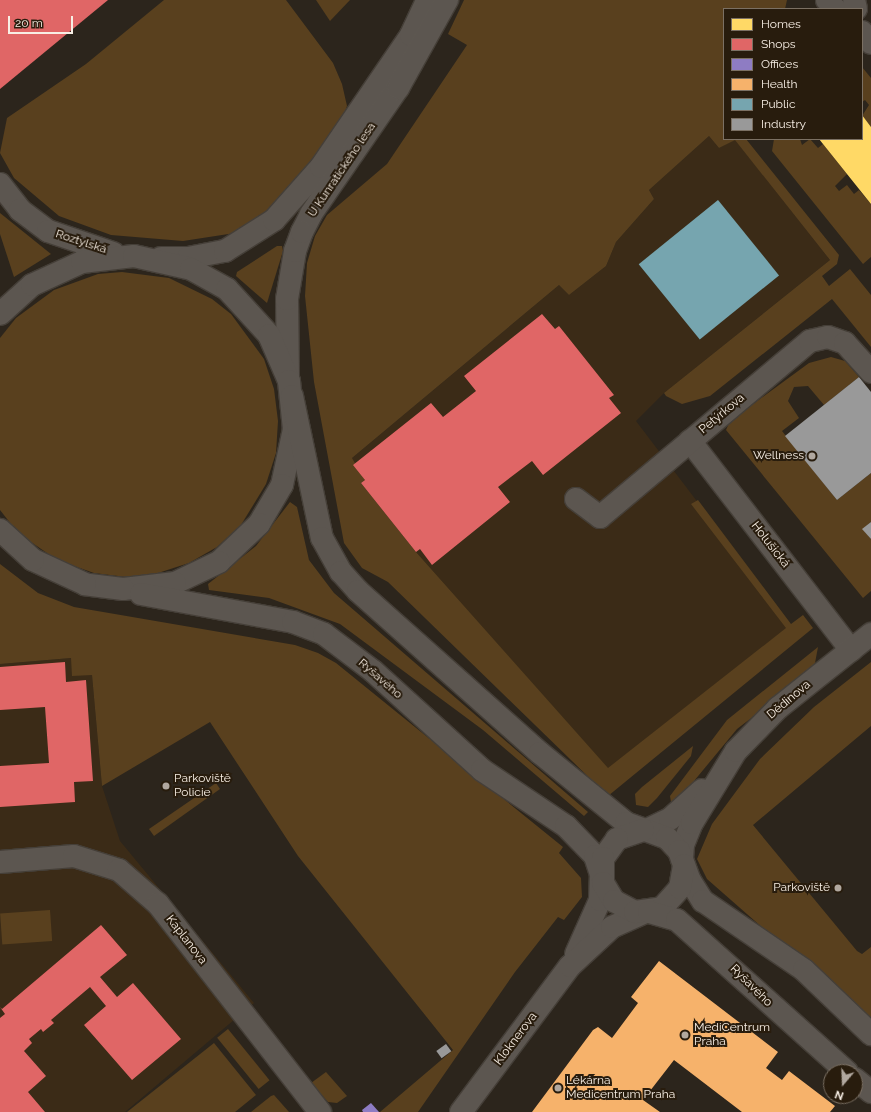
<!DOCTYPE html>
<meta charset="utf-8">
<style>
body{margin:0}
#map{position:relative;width:871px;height:1112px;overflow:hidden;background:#2c251c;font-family:Raleway,sans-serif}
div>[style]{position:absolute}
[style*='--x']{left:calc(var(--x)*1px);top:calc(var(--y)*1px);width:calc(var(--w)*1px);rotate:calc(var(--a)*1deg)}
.built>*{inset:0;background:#3b2b17}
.green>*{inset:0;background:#59401e;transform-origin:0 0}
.homes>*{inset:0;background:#ffd966}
.shops>*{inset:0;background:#e06666}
.offices>*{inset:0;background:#8e7cc3}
.health>*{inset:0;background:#f6b26b}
.public>*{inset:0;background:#76a5af;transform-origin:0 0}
.industry>*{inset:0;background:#999;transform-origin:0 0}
.roads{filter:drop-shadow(1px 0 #453f38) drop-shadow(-1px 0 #453f38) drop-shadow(0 1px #453f38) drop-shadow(0 -1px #453f38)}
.minor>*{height:22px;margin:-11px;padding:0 11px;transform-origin:11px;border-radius:11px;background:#5c5650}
.tertiary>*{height:22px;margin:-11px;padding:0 11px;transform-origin:11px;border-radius:11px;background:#5c5650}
.secondary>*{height:22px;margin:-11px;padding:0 11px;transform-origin:11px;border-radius:11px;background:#5c5650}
.dots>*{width:11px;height:11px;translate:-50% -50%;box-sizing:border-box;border:2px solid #281c0d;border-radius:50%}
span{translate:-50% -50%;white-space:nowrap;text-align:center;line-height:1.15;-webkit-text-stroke:4px #281c0d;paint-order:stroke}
.street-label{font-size:12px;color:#f8efe5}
.poi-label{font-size:12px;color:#f8efe5}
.right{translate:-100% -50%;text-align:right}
.left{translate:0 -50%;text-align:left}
.legend{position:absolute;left:723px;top:8px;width:140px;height:132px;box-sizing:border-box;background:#281c0d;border:1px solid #7b7063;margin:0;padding:5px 7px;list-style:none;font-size:12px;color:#f8efe5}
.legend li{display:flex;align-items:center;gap:8px;height:20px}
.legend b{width:20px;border:1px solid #7b7063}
.north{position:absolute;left:823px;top:1064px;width:40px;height:40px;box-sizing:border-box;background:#281c0d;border:1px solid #7b7063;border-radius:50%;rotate:199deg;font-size:11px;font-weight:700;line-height:16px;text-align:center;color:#f8efe5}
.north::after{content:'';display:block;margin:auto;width:14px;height:18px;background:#b1a89f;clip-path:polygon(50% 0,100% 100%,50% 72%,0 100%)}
.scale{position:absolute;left:8px;top:16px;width:65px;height:18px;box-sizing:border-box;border:2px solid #f8efe5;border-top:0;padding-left:5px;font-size:12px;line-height:14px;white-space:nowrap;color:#f8efe5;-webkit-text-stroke:3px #281c0d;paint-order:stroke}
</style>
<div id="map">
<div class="built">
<i style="clip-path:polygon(709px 136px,719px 148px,735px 139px,830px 260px,664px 393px,636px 421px,791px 625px,608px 769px,416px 552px,361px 483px,365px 480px,352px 458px,559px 285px,569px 295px,606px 266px,616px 242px,654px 199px,649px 190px)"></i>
<i style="clip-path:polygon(71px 658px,92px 675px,102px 786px,120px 841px,254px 1003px,125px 1112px,0 1112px,0 664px)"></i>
</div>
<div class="green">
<i style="clip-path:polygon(164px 0,286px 0,333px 63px,342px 84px,347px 106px,339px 127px,282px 199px,260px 219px,235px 233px,183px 241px,111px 235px,59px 216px,14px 178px,0 153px,7px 118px,86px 64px)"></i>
<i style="clip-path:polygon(316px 0,350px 0,330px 21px)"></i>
<i style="clip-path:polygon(464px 0,787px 0,785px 9px,724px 9px,724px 139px,746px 139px,839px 255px,837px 264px,822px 276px,829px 286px,850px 269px,871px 295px,871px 347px,832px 299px,710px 396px,682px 404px,666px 396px,664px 393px,830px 260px,735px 140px,719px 148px,709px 136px,649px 190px,654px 199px,616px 242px,606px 266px,569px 295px,559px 285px,352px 458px,365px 480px,361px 483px,416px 552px,608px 768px,786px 628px,691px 504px,698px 500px,791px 624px,803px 615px,813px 628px,608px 796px,388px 582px,362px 568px,344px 543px,314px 382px,305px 296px,307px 263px,315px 236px,327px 215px,387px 164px,467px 45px,448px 34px)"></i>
<i style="clip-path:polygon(862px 67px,871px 78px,871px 127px,862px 116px,869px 105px,865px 100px,862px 102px)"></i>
<i style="clip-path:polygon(774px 139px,800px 139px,802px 145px,810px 139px,818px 148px,823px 144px,847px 174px,835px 186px,839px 191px,847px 185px,854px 194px,859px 190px,871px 204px,871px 257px,863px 264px,772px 151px)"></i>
<i style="clip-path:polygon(0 213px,51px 254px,14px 277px,0 234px)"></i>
<i style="clip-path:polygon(277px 246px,282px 246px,283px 251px,267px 303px,236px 276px,237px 272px)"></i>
<i style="clip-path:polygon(122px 272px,169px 278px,212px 299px,231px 314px,264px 359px,274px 389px,278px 421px,276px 453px,266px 484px,241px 525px,217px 547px,189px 563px,158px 573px,126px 577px,94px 573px,57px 560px,18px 533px,0 510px,0 338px,16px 318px,54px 290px,98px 274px)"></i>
<i style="clip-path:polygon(831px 357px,845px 361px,859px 377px,824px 405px,808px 386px,794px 387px,788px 401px,799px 418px,782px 431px,837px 500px,871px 473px,871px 522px,863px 529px,871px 539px,871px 591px,863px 598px,726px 430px,730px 421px,809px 363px)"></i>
<i style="clip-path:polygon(290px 502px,297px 507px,309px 560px,334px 593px,588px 812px,584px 816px,483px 730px,340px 624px,269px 598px,209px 590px,208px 584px,256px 546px)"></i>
<i style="clip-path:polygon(0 564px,38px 593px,74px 607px,295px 645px,318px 653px,336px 663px,563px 847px,559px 853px,581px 878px,582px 897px,564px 920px,558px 917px,515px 972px,418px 1112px,380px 1112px,453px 1050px,298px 856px,210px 722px,102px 786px,92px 675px,72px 676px,71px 658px,0 664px)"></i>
<i style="clip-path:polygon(818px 647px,815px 663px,806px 676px,737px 729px,675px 804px,671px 802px,670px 796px,727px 720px)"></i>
<i style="clip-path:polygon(871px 662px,871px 726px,753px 825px,857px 951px,862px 954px,871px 947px,871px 1023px,707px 879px,697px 859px,712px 824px,760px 759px,814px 707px)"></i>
<i style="clip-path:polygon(693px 746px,691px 756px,657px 798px,648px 807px,636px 805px,635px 794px,642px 787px)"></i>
<i style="clip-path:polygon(216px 783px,220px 789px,154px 836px,149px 829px)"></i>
<i style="left:50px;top:910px;width:31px;height:50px;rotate:86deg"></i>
<i style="left:228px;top:1029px;width:66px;height:14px;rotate:51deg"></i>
<i style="clip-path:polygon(214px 1043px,256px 1095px,235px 1112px,127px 1112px)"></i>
<i style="clip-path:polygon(326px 1072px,347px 1096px,337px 1103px,328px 1102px,311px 1083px)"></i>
<i style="clip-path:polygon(274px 1095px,289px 1112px,251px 1112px,271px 1096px)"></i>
</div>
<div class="homes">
<i style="clip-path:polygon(862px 115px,871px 127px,871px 204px,819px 139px,862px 139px)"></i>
</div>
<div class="shops">
<i style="clip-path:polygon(0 0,108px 0,0 89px)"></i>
<i style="clip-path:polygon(542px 314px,555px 329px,559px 326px,614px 395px,609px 398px,621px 413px,543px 475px,532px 461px,498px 487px,510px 502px,432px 565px,420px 549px,416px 552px,361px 483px,365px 480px,353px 465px,431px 403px,443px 417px,476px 391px,464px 376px)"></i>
<i style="clip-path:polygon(65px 662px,66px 682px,86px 680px,93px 781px,74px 782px,75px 802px,0 807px,0 766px,49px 763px,45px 707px,0 710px,0 667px)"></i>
<i style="clip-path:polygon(101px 925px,127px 955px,100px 977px,117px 997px,133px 983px,181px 1039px,132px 1080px,84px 1025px,106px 1006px,90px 987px,51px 1020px,54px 1023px,43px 1032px,41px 1029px,29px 1039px,32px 1043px,24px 1051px,46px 1076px,28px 1092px,45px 1112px,0 1112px,0 1018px,5px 1014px,0 1007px,2px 1009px)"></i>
</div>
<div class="offices">
<i style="clip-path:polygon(371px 1103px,379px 1112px,363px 1112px,362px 1110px)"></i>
</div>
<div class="health">
<i style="clip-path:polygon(659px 961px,778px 1052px,766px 1068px,782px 1080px,789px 1071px,835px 1106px,830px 1112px,742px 1112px,674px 1060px,643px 1100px,660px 1112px,532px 1112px,593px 1030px,598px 1027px,612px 1038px,638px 1003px,631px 997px)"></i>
</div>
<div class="public">
<i style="left:718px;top:200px;width:97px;height:102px;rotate:51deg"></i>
</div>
<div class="industry">
<i style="clip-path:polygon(859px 377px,871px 392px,871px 473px,837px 500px,785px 436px)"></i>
<i style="clip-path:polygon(871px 522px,871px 539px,862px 529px)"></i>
<i style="left:446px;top:1044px;width:9px;height:12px;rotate:54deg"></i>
</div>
<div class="roads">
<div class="minor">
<i style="--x:827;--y:0;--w:12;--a:48"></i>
<i style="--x:854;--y:0;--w:9;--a:77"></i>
<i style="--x:862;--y:32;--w:14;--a:51"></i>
<i style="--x:690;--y:441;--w:264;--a:52.4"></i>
<i style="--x:576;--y:499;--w:30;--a:37"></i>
<i style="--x:600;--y:517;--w:274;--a:-40"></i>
<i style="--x:810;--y:341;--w:18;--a:-13"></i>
<i style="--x:828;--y:337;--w:18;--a:19"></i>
<i style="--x:845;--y:343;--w:39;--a:48"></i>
<i style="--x:647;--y:830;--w:25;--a:-26"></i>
<i style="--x:670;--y:819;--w:43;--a:-42.2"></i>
<i style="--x:682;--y:859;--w:14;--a:-86"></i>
<i style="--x:683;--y:845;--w:24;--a:-68"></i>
<i style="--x:692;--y:823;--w:84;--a:-58.6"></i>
<i style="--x:736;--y:751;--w:60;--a:-45.7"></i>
<i style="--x:778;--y:708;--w:119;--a:-38.5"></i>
<i style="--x:0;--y:862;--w:74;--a:-4.6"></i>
<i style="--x:74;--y:856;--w:47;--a:17.3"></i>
<i style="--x:119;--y:870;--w:52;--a:41.1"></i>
<i style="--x:158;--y:904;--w:264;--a:52.1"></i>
<i style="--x:576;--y:954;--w:59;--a:-66"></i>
<i style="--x:600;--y:900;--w:24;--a:-88"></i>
<i style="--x:461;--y:1112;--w:182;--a:-53.3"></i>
<i style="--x:570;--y:966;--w:57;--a:-42.9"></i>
<i style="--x:612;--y:927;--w:35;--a:-24"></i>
</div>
<div class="tertiary">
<i style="--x:161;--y:258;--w:27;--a:0"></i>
<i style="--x:188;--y:258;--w:38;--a:-11"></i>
<i style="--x:225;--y:251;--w:58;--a:-32.3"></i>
<i style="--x:274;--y:220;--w:71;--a:-48.4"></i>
<i style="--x:321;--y:167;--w:160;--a:-55.7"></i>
<i style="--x:411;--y:35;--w:38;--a:-65"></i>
<i style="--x:288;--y:376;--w:77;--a:-90.7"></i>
<i style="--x:287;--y:299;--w:49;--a:-80.5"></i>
<i style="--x:295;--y:251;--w:20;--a:-70"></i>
<i style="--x:302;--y:232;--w:20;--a:-63"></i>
<i style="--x:311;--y:214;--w:153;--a:-55.4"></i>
<i style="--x:398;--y:88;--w:101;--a:-60.9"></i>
</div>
<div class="secondary">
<i style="--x:0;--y:184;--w:33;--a:52"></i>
<i style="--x:20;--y:210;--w:35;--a:37"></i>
<i style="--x:48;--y:231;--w:69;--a:18.7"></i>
<i style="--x:0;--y:314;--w:43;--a:-42.2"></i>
<i style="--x:32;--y:285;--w:55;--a:-24.7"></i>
<i style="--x:82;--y:262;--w:52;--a:-6.6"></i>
<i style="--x:134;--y:256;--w:58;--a:12.8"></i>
<i style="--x:191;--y:269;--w:41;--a:29.1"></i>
<i style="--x:227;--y:289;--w:62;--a:47.6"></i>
<i style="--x:269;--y:335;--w:50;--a:66.5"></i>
<i style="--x:289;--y:381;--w:48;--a:84.1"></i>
<i style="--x:294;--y:429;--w:57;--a:102.1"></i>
<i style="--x:282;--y:485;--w:45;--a:120.5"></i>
<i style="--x:259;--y:524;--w:55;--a:136.5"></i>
<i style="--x:219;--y:562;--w:49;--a:154.5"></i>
<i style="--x:175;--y:583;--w:52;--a:173.4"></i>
<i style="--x:123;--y:589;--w:38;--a:-173"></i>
<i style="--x:85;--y:584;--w:57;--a:-155.2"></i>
<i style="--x:33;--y:560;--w:45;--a:-137.7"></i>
<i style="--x:292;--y:396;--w:145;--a:78.1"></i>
<i style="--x:322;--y:538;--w:39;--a:61"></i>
<i style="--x:341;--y:572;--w:25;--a:48"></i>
<i style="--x:358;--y:591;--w:244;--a:41.7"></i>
<i style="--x:540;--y:753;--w:111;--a:39.1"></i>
<i style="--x:626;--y:823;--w:44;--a:20.1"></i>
<i style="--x:667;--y:838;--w:18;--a:47"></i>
<i style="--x:679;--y:851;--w:30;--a:70"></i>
<i style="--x:689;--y:879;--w:26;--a:58"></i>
<i style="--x:703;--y:901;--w:122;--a:34.3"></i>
<i style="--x:804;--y:970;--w:93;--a:43.7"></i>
<i style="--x:141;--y:594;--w:155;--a:10.4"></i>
<i style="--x:293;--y:622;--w:33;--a:21"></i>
<i style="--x:324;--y:634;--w:61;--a:37.1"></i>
<i style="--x:373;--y:671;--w:147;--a:42.2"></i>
<i style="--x:482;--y:770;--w:101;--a:33.7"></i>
<i style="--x:566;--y:826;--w:42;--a:46"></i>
<i style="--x:595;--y:856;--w:19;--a:72"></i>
<i style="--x:643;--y:830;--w:28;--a:161"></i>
<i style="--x:617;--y:839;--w:24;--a:126"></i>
<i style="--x:603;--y:858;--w:25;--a:90"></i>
<i style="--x:603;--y:883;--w:21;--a:59"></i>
<i style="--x:614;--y:901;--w:24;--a:28"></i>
<i style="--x:635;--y:912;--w:27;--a:-8"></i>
<i style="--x:662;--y:908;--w:27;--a:-48"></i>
<i style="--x:680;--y:888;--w:23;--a:-80"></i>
<i style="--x:649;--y:912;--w:29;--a:16"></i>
<i style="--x:677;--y:920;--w:228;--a:41.8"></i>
<i style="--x:855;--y:1079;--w:21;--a:39"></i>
</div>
</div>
<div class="dots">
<i style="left:812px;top:456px;background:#b1a89f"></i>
<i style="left:166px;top:786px;background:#b1a89f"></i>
<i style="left:838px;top:888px;background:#b1a89f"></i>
<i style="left:685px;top:1035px;background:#b1a89f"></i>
<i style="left:558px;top:1088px;background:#b1a89f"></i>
</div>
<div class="street-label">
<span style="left:342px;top:170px;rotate:-56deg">U Kunratického lesa</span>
<span style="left:81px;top:242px;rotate:18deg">Roztylská</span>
<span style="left:722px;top:414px;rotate:-40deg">Petýrkova</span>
<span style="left:770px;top:545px;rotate:52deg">Holušická</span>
<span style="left:380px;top:679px;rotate:41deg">Ryšavého</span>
<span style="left:789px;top:700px;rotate:-40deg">Dědinova</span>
<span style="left:186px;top:940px;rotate:52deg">Kaplanova</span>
<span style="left:751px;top:986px;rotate:45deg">Ryšavého</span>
<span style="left:516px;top:1039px;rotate:-53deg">Kloknerova</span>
</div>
<div class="poi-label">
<span class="right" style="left:804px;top:456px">Wellness</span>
<span class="left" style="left:174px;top:786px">Parkoviště<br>Policie</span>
<span class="right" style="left:830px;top:888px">Parkoviště</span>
<span class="left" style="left:694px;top:1035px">MediCentrum<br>Praha</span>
<span class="left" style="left:566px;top:1088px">Lékárna<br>Medicentrum Praha</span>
</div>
<ul class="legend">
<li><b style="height:11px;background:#ffd966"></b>Homes</li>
<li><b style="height:11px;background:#e06666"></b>Shops</li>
<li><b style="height:11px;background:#8e7cc3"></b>Offices</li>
<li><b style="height:11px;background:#f6b26b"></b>Health</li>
<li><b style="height:11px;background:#76a5af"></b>Public</li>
<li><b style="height:11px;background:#999"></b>Industry</li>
</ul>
<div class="north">N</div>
<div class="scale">20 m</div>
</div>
